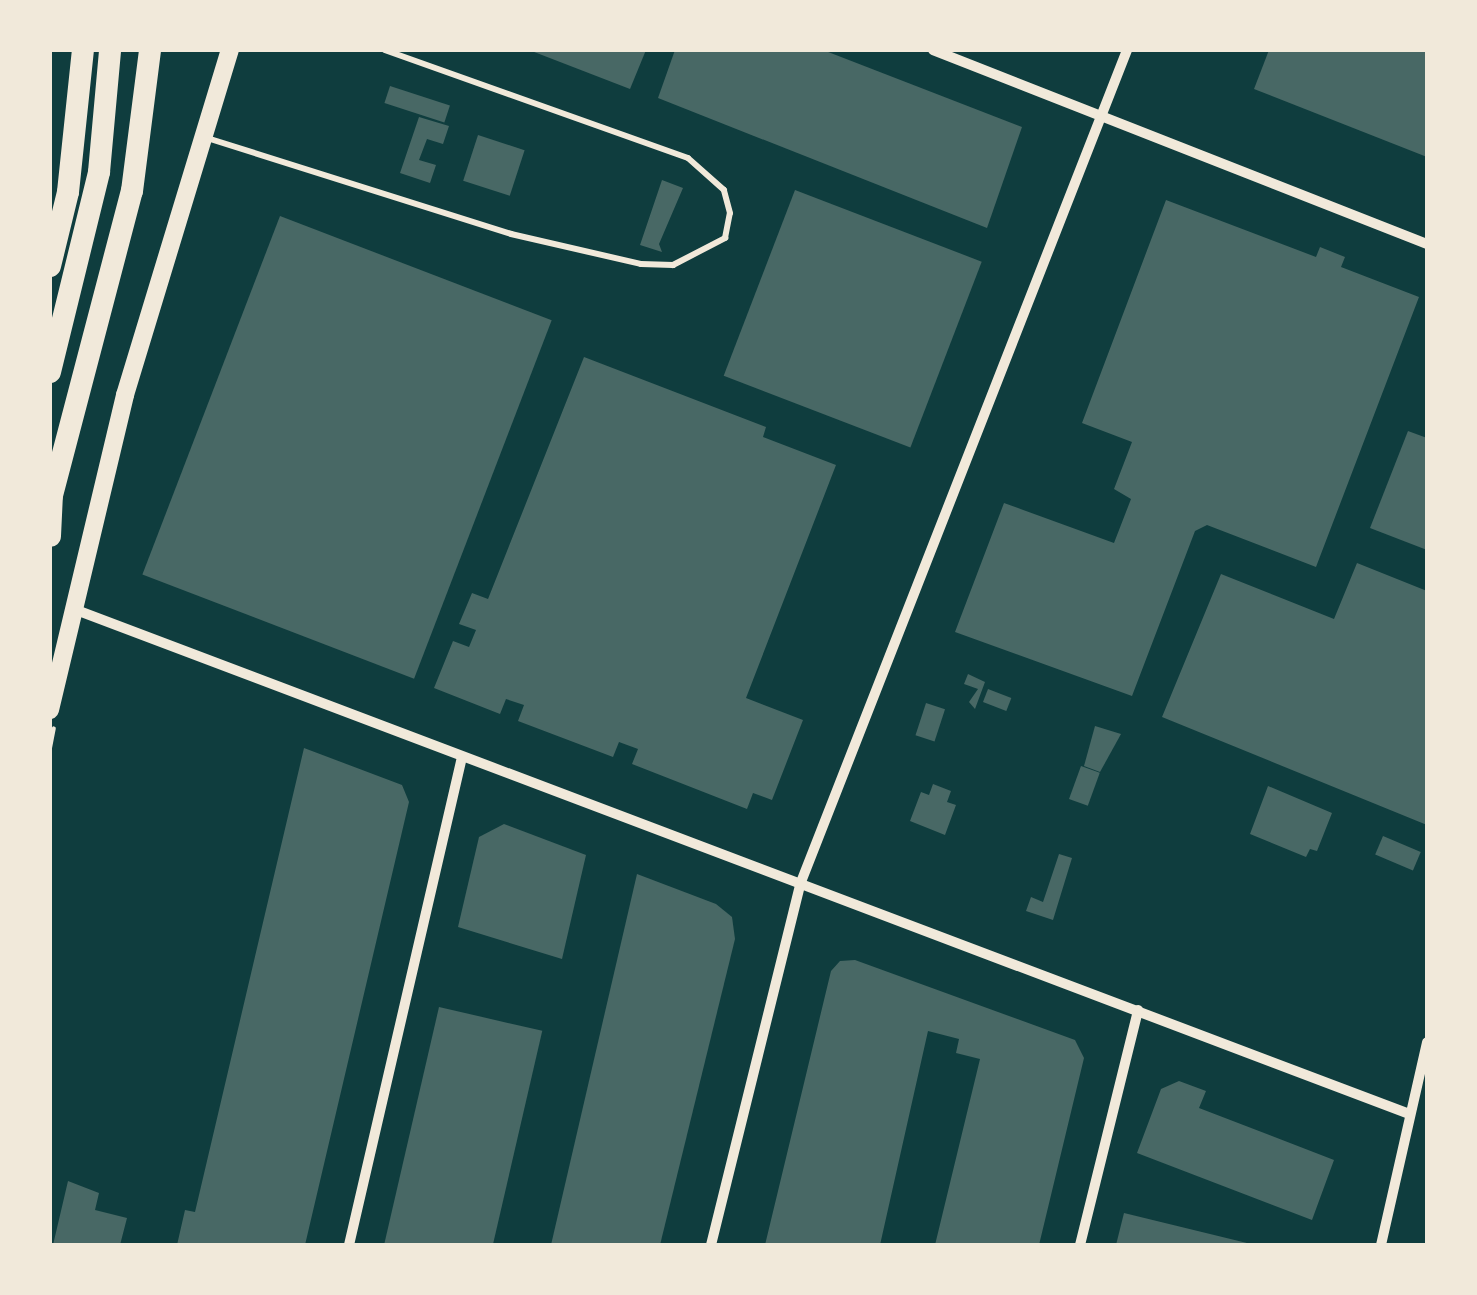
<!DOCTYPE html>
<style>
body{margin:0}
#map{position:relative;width:1477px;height:1295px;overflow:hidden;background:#0f3d3e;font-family:"Asap Condensed",sans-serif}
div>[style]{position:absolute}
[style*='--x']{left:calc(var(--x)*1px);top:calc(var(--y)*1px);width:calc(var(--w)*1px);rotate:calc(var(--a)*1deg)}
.building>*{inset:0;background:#486865;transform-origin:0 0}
.path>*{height:4px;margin:-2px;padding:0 2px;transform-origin:2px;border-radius:2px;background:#f1e9da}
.service>*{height:6px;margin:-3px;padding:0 3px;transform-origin:3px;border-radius:3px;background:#f1e9da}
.minor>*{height:10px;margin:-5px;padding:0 5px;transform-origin:5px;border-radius:5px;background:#f1e9da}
.secondary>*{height:18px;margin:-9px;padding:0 9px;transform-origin:9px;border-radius:9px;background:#f1e9da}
.motorway>*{height:22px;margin:-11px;padding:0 11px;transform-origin:11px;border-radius:11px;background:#f1e9da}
span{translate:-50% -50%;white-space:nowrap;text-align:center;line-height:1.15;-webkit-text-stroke:10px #f1e9da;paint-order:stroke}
.frame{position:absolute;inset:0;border:52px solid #f1e9da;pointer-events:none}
</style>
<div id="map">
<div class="building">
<i style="clip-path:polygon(529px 50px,646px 50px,630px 89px)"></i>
<i style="clip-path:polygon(675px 50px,823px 50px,1022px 127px,987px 228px,658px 98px)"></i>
<i style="clip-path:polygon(1269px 50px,1427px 50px,1427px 157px,1254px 89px)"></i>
<i style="left:390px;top:86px;width:63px;height:18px;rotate:18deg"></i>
<i style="clip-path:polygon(419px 117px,449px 126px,443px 144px,427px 139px,419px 160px,436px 165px,430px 183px,400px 173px)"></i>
<i style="left:478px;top:135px;width:49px;height:48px;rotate:18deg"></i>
<i style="clip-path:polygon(662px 180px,683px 188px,659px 244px,662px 252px,640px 245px)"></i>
<i style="left:795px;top:190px;width:200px;height:199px;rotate:21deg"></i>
<i style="clip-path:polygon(1166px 200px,1316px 257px,1320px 247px,1345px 257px,1341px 267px,1419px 297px,1316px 567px,1207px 525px,1195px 531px,1132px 696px,955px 632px,1004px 503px,1114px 543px,1131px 499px,1114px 489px,1132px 442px,1082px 423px)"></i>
<i style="left:280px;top:216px;width:291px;height:384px;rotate:21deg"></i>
<i style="clip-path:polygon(584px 357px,766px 427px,763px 437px,836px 465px,746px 698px,803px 720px,772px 800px,753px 793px,747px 809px,632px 764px,638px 749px,619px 742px,613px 757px,518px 721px,524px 705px,506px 699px,500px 714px,434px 688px,453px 641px,469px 647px,476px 630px,459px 624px,472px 593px,488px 599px)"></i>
<i style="clip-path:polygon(1408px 431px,1427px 438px,1427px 550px,1370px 528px)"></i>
<i style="clip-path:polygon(1357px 563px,1427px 591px,1427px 825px,1162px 717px,1221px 574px,1334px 619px)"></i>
<i style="clip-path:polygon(968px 674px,985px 682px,975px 709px,969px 702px,978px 689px,964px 684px)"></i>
<i style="left:988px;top:689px;width:25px;height:14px;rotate:21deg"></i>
<i style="left:926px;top:703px;width:20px;height:34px;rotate:18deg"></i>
<i style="clip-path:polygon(1095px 726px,1121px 734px,1100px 772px,1084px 766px)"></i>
<i style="clip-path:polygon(304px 748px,402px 785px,409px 802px,305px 1245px,177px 1245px,185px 1210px,195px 1212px)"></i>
<i style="left:1081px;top:766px;width:20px;height:35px;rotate:20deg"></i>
<i style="clip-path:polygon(933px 784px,951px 791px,947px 802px,956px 805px,945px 835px,910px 821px,921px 792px,929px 795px)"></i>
<i style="clip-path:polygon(1268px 786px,1332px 813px,1317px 851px,1310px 849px,1306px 857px,1250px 834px)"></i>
<i style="clip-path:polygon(504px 824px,586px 855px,562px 959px,458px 927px,479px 837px)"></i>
<i style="left:1383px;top:836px;width:41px;height:20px;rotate:23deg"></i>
<i style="clip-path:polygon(1059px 854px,1072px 858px,1053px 920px,1026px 911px,1031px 897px,1043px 902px)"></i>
<i style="clip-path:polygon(637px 874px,716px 904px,732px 917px,735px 939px,660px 1245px,551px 1245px)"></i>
<i style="clip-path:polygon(855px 960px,1075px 1040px,1084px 1058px,1039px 1245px,935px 1245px,980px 1059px,956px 1053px,959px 1039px,928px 1031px,880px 1245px,765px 1245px,831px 971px,840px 961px)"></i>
<i style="left:439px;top:1007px;width:106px;height:245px;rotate:13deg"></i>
<i style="clip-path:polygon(1179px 1081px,1206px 1091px,1199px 1108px,1334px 1160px,1312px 1220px,1137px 1153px,1161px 1089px)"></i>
<i style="clip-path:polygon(68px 1181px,99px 1193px,95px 1210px,127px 1218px,120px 1245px,53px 1245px)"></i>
<i style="clip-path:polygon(1124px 1213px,1251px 1244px,1250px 1245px,1116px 1245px)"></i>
</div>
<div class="path">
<i style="--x:50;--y:748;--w:20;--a:-79"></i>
</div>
<div class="service">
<i style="--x:207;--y:138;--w:319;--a:17.5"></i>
<i style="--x:511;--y:234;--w:133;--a:13"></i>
<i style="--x:641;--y:264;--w:32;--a:2"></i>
<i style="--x:673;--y:265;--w:59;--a:-27.4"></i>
<i style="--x:725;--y:238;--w:25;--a:-79"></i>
<i style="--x:730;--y:213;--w:24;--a:-105"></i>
<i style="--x:724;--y:190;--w:48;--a:-138.4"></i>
<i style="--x:688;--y:158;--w:322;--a:-160.4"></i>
</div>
<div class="minor">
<i style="--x:933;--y:50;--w:531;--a:21.44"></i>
<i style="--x:71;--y:608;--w:1428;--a:20.71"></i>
<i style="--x:349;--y:1245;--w:501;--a:-76.96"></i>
<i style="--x:711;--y:1245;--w:374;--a:-76.1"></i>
<i style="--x:801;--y:882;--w:894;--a:-68.6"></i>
<i style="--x:1080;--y:1245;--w:242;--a:-76.1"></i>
<i style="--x:1381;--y:1245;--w:208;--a:-77.2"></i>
</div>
<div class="secondary">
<i style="--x:50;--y:710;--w:324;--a:-76.6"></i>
<i style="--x:125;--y:395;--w:361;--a:-73.1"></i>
</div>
<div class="motorway">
<i style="--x:50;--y:266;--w:76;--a:-76.3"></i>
<i style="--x:68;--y:192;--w:143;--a:-84"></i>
<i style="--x:50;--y:372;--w:206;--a:-76.2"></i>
<i style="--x:99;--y:172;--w:122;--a:-84.8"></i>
<i style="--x:50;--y:503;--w:323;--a:-75.3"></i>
<i style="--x:132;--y:191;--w:142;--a:-82.7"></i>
<i style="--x:50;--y:536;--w:42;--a:-87.3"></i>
</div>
<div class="frame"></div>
</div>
